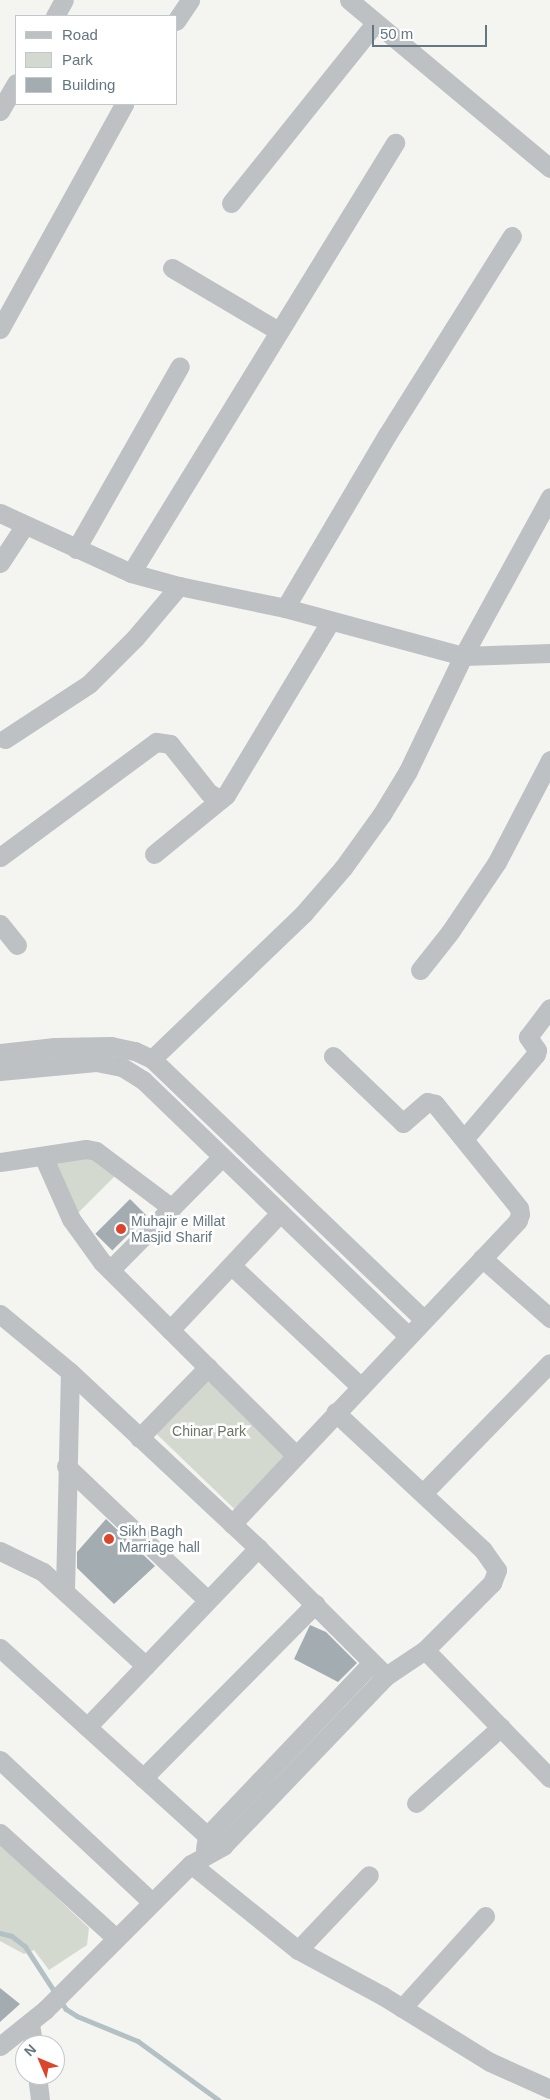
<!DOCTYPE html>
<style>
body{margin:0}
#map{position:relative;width:550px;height:2100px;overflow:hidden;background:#f4f4f0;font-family:Helvetica,sans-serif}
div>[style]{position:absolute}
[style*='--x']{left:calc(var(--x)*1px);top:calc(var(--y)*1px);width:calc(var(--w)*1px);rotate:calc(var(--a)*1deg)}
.green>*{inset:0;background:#d4d9d0;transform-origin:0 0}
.stream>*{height:4.5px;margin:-2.25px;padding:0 2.25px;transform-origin:2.25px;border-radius:2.25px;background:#b4c1c4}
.building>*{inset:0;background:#a3adb1;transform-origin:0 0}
.minor>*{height:19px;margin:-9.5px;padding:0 9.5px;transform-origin:9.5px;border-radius:9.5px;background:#bdc1c4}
.dots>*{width:14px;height:14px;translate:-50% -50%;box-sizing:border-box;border:2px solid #fff;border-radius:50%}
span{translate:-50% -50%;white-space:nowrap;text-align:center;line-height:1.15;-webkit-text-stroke:5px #fff;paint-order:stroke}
.poi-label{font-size:14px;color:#647680}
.left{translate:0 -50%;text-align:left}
.park-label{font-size:14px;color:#697763}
.legend{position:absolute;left:15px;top:15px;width:162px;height:90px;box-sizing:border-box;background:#fff;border:1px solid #c1c8cc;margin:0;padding:6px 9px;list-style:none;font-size:15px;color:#647680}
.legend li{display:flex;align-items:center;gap:10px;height:25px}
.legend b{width:25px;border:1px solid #c1c8cc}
.north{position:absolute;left:15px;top:2035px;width:50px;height:50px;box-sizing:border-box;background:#fff;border:1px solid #c1c8cc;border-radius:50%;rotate:315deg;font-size:14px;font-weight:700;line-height:20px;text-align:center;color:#647680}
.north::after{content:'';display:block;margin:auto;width:18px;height:22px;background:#da452b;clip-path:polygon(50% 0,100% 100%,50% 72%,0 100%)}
.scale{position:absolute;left:372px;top:25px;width:115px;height:22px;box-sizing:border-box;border:2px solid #647680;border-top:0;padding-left:6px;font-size:15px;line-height:18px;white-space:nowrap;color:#647680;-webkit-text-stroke:4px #fff;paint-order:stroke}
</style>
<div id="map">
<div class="green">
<i style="clip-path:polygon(93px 1155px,118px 1173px,75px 1216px,50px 1161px)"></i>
<i style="left:206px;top:1376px;width:114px;height:76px;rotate:44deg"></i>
<i style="clip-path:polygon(0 1844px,89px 1928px,87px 1945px,49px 1970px,34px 1950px,24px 1954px,0 1941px)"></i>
</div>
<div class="stream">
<i style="--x:0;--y:1933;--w:12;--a:14"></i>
<i style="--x:12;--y:1936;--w:16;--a:38"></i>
<i style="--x:25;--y:1946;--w:55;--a:56.9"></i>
<i style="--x:61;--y:2001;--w:9;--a:58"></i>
<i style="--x:66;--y:2009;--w:13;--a:32"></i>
<i style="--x:77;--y:2016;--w:66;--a:22.3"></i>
<i style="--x:138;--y:2041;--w:100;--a:36.1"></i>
</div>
<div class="building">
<i style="left:130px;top:1199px;width:24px;height:49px;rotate:45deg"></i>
<i style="clip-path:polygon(106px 1519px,155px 1566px,114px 1604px,77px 1568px,77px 1552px)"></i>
<i style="clip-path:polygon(310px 1625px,326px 1632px,357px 1663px,338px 1682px,294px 1659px)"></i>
<i style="clip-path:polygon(0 1988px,20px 2004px,0 2022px)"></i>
</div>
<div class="minor">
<i style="--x:349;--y:0;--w:262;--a:39.9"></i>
<i style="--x:55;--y:16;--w:18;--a:-61"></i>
<i style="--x:176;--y:21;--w:25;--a:-56"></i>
<i style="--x:0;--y:111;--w:32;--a:-60"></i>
<i style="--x:231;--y:203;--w:231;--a:-51.3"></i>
<i style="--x:172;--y:268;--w:122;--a:30.6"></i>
<i style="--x:0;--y:329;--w:257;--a:-61.1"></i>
<i style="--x:0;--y:513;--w:144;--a:24.6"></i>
<i style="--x:131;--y:573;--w:50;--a:15.2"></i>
<i style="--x:179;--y:586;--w:108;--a:11.7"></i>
<i style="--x:285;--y:608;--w:184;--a:15.1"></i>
<i style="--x:463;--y:656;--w:87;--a:-2"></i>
<i style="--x:76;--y:549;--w:210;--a:-60.4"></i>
<i style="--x:0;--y:563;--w:45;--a:-56.7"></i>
<i style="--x:131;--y:573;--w:505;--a:-58.45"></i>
<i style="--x:285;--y:608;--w:201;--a:-59.5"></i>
<i style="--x:387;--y:435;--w:235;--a:-57.9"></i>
<i style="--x:5;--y:739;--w:100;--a:-33.2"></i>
<i style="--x:89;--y:684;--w:65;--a:-45"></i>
<i style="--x:135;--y:638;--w:68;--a:-49.8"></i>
<i style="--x:154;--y:854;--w:93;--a:-39.3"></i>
<i style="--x:226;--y:795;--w:202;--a:-59"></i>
<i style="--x:0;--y:857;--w:194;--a:-36.4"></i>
<i style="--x:156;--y:742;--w:14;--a:8"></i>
<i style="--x:170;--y:744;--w:63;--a:51.5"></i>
<i style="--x:209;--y:793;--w:13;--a:29"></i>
<i style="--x:0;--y:924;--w:27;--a:51"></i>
<i style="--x:420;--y:970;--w:48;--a:-51.7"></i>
<i style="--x:450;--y:932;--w:84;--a:-56.1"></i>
<i style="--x:497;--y:862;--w:115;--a:-62.5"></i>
<i style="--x:0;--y:1053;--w:55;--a:-6.2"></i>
<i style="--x:55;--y:1047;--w:56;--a:-1"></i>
<i style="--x:111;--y:1046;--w:25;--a:12"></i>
<i style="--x:135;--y:1051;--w:19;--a:25"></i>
<i style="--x:152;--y:1059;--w:376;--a:43.8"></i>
<i style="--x:152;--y:1059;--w:211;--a:-43.8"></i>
<i style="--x:304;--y:913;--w:60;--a:-49.1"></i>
<i style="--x:343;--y:868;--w:67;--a:-54.2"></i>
<i style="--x:382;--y:814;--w:50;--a:-58.8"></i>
<i style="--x:408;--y:771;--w:127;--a:-64.4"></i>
<i style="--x:463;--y:656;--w:181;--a:-61.3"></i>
<i style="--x:0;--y:1071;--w:96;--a:-5.4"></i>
<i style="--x:96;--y:1062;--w:26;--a:11"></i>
<i style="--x:122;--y:1067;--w:25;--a:32"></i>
<i style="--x:143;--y:1080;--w:367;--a:44"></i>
<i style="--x:464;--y:1139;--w:111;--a:-49.7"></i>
<i style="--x:536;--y:1054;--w:4;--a:-76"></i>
<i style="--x:537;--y:1050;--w:16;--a:-125"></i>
<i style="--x:528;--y:1037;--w:36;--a:-53"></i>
<i style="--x:43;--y:1156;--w:69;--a:66"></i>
<i style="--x:71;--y:1219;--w:53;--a:54.2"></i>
<i style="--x:102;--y:1262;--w:274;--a:44.9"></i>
<i style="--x:0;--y:1162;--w:87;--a:-8.6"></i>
<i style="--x:86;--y:1149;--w:10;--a:11"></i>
<i style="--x:96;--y:1151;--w:95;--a:36.9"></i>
<i style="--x:482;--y:1258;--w:91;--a:41.4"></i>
<i style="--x:232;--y:1266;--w:175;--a:43.2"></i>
<i style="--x:110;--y:1270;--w:159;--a:-45.3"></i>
<i style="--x:0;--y:1314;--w:91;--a:39.6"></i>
<i style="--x:70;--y:1372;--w:258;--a:43.1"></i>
<i style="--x:258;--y:1548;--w:181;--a:45"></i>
<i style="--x:386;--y:1676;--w:47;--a:-33.7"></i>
<i style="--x:425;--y:1650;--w:95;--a:-45"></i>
<i style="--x:492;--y:1583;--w:14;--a:-69"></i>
<i style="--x:497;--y:1570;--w:24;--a:-125"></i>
<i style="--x:483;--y:1550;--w:202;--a:-137"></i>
<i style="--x:170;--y:1330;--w:161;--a:-46.8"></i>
<i style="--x:139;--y:1438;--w:99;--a:-45.8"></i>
<i style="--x:66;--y:1466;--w:195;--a:43.5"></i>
<i style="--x:424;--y:1492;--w:180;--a:-45.7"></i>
<i style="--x:232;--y:1524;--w:417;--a:-46.7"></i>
<i style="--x:518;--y:1220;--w:6;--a:-72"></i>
<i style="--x:520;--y:1214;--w:6;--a:-99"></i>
<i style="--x:519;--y:1208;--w:134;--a:-128.9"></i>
<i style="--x:435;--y:1104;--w:8;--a:-166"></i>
<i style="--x:427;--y:1102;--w:32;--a:139"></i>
<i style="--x:403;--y:1123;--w:97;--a:-136.3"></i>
<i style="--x:0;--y:1551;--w:48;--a:26"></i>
<i style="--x:43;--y:1572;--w:139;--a:42.4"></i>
<i style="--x:65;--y:1590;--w:218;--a:-88.7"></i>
<i style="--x:0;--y:1648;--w:280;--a:42.2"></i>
<i style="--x:425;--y:1650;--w:179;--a:45.7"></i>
<i style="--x:87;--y:1727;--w:248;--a:-46.3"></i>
<i style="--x:0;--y:1760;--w:208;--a:43.1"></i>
<i style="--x:143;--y:1778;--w:245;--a:-45.3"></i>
<i style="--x:416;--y:1803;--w:114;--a:-41.8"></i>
<i style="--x:0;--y:1833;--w:156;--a:42.2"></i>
<i style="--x:205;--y:1849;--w:13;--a:-81"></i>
<i style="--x:207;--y:1836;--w:238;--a:-46.4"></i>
<i style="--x:191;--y:1864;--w:137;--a:38.8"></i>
<i style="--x:298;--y:1950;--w:97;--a:28.4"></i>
<i style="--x:383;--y:1996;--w:126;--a:31.7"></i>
<i style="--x:490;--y:2062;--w:66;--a:24.2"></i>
<i style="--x:298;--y:1950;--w:103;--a:-46.6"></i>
<i style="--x:402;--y:2008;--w:124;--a:-47.9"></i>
<i style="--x:30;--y:2023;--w:22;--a:82"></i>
<i style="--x:0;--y:2046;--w:58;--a:-38.7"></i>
<i style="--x:45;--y:2010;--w:206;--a:-45"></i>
<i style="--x:191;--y:1864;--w:37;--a:-29"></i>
<i style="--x:223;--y:1846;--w:236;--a:-46.2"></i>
<i style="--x:37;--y:2075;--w:25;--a:83"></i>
</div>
<div class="dots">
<i style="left:121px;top:1229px;background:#da452b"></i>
<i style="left:109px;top:1539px;background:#da452b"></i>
</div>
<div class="poi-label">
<span class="left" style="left:131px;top:1229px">Muhajir e Millat<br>Masjid Sharif</span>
<span class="left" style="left:119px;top:1539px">Sikh Bagh<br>Marriage hall</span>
</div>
<div class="park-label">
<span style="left:209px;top:1431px">Chinar Park</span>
</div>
<ul class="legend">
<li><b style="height:6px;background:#bdc1c4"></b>Road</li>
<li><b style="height:14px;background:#d4d9d0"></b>Park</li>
<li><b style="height:14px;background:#a3adb1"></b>Building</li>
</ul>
<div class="north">N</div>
<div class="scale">50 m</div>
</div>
